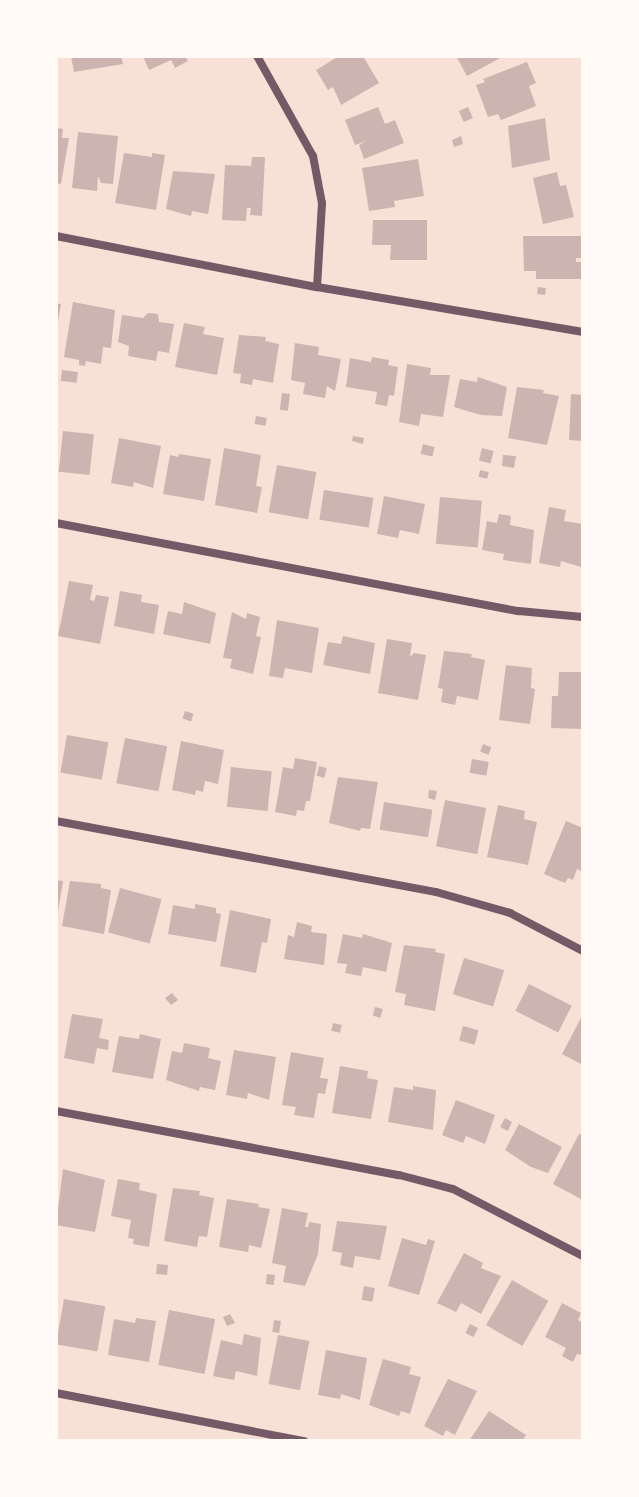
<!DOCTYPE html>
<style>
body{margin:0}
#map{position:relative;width:639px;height:1497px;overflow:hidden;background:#f7e1d7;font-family:Manrope,sans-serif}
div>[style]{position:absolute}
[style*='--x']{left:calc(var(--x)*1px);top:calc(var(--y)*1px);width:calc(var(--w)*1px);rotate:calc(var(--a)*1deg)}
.building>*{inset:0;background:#ccb4b1;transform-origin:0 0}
.minor>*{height:8px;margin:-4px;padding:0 4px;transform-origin:4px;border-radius:4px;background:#755966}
span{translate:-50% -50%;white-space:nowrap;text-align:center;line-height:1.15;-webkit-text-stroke:6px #fffaf5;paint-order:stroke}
.frame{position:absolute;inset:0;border:58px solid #fffaf5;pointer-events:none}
</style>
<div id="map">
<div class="building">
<i style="clip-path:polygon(71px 56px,121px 56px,123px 64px,74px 72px)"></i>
<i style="clip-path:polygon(143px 56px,185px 56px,188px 61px,175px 68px,171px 60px,149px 70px)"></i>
<i style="clip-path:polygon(339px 56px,363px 56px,379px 83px,341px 105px,333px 87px,328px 90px,316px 70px)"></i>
<i style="clip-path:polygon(456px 56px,504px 56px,467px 76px)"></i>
<i style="clip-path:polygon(527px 62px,536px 83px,529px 86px,536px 106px,501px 120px,498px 114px,488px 117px,476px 85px,485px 82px,483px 79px)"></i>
<i style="clip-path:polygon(378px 107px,385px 124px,395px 120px,404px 143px,364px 159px,359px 145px,366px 141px,355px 145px,345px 120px)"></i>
<i style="left:468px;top:107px;width:12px;height:10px;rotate:66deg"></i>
<i style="clip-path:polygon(545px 118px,550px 160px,512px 168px,508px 126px)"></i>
<i style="clip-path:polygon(56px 128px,63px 129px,62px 138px,69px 138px,61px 184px,56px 183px)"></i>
<i style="clip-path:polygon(78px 132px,118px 136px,113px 184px,101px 183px,98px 176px,97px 191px,72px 188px)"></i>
<i style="clip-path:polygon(461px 136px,463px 144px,454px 147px,452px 140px)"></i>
<i style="clip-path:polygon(124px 153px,152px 157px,152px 153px,165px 155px,156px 210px,115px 203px)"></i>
<i style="clip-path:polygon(252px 157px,265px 157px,262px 216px,250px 215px,251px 208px,247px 208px,246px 221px,222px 220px,225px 165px,251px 166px)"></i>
<i style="clip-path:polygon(418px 159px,424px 196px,394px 201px,395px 207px,369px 211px,362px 168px)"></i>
<i style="clip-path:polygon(173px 171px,215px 174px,208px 214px,192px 211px,191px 216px,166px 209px)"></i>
<i style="clip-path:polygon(557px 172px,560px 186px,566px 185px,574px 217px,543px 224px,533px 178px)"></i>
<i style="clip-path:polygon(373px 220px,427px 220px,427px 260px,390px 260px,391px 245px,372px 245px)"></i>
<i style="clip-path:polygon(523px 236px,582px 236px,582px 258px,576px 258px,576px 262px,581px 262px,581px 279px,536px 279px,536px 271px,524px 271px)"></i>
<i style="left:538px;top:287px;width:8px;height:7px;rotate:7deg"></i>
<i style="clip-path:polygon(73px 302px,115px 310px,111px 348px,103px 347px,101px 364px,86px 361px,85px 366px,79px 365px,79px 360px,64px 357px)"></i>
<i style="clip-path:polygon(56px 303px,61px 304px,58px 322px,56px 322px)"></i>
<i style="clip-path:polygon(148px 313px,158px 314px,159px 322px,174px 324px,169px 353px,158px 351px,156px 361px,128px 356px,129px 346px,118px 342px,122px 315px,143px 318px)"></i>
<i style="clip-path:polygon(184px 323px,205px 327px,203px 334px,224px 338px,217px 375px,175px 367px)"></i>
<i style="clip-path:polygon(239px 335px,266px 337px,265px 341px,279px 344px,273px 383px,253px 379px,252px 385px,240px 383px,241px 374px,233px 373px)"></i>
<i style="clip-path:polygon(295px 343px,319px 347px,318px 355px,341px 359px,335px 391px,327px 386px,325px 398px,303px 394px,305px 383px,291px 380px)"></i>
<i style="clip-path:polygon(372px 357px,389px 360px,388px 365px,398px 367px,394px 396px,389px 395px,387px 406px,375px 404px,377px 392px,346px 387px,350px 358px,371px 362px)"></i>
<i style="clip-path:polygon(407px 364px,431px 368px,430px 375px,450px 375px,443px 417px,421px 414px,419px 426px,399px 422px)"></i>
<i style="left:62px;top:370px;width:16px;height:11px;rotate:7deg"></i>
<i style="clip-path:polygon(478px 377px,507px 387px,502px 416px,481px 415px,454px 407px,460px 379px,477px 382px)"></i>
<i style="clip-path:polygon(517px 387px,544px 390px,543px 393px,559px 396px,547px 445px,508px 438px)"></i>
<i style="left:282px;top:393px;width:8px;height:17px;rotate:7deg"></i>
<i style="clip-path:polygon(571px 394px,583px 395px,583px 441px,569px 440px)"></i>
<i style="left:256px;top:416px;width:11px;height:8px;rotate:10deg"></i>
<i style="left:63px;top:431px;width:31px;height:41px;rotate:6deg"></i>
<i style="clip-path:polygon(353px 436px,364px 438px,363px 444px,352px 441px)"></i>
<i style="clip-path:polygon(119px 438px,161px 446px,153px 488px,134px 482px,133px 487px,111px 483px)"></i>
<i style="left:423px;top:444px;width:12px;height:10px;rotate:14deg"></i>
<i style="clip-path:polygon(224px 448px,261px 455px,256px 486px,262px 487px,257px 513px,215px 505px)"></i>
<i style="left:482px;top:448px;width:12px;height:13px;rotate:14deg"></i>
<i style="clip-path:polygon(179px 454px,211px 459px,204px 501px,163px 494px,170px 455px,178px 457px)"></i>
<i style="clip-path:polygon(503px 455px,516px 456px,514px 468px,502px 466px)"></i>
<i style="left:277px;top:465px;width:40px;height:48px;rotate:10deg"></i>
<i style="left:480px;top:470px;width:9px;height:7px;rotate:13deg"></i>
<i style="left:324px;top:490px;width:50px;height:30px;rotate:9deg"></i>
<i style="clip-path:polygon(384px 496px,425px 504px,419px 534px,400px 530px,398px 538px,377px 534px)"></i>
<i style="left:440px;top:497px;width:42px;height:47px;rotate:5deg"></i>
<i style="clip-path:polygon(549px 507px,566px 510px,564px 521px,583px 524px,581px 567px,561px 561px,560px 567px,539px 563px)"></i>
<i style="clip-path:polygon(499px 514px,511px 516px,510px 525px,534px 530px,531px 564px,503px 560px,504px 554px,482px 550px,487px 521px,497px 523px)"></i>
<i style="clip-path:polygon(69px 581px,93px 585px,90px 600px,94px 601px,96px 595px,109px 597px,100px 644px,58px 636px)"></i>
<i style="clip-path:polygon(120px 591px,142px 595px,141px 602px,159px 605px,154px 634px,114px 626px)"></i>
<i style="clip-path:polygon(184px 602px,216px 613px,210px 644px,163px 634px,168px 611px,182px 614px)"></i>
<i style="clip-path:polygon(232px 612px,246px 619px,247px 613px,260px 617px,256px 636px,261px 637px,253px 674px,230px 668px,232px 659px,223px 658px)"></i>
<i style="clip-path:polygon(277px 620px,319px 628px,312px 673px,285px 668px,283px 678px,269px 676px)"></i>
<i style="clip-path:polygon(343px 636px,375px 643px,370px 674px,323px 665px,328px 642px,341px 644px)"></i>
<i style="clip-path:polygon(387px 639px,412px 643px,410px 657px,414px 653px,426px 655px,418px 700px,378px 693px)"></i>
<i style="clip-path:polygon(444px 651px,472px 654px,471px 657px,485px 660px,478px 700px,457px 696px,455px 705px,441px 702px,443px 689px,438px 688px)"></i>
<i style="clip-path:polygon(506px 665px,532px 668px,531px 688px,535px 689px,530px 724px,499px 720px)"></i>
<i style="clip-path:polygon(559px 672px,583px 672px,583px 729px,551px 728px,552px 696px,558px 696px)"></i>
<i style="left:185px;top:711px;width:9px;height:8px;rotate:18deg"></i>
<i style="left:67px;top:735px;width:42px;height:38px;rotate:10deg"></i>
<i style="left:125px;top:738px;width:43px;height:46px;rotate:11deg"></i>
<i style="clip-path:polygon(181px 741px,224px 750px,218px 784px,205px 781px,203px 792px,196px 790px,195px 795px,172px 790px)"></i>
<i style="left:483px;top:744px;width:9px;height:8px;rotate:21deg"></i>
<i style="clip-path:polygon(295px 758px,317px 762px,310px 801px,306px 801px,304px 811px,297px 810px,296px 816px,275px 812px,283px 767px,293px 769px)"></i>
<i style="left:472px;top:759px;width:17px;height:14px;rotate:10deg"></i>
<i style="left:319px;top:766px;width:8px;height:10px;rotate:14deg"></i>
<i style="left:231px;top:767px;width:41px;height:40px;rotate:6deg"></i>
<i style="clip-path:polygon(338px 777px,378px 782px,370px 829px,361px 828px,360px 831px,329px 823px)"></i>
<i style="clip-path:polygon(429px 790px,437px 791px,435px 800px,428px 798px)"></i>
<i style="left:445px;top:800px;width:42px;height:47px;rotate:11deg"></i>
<i style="left:384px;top:802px;width:49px;height:28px;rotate:9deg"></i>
<i style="clip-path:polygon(498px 805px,525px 811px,524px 819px,537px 822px,528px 865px,487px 857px)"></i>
<i style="clip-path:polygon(566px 821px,583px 828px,583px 867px,581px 871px,577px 869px,573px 880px,568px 878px,565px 883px,544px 874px)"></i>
<i style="clip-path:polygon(56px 880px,63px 881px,58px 911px,56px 911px)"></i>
<i style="clip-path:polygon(70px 881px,101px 884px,101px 888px,111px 890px,104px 934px,62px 926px)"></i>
<i style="left:120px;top:888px;width:43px;height:46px;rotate:15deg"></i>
<i style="clip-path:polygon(195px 904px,216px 908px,216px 913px,221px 914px,216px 942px,168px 934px,173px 905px,195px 909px)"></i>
<i style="clip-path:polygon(230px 910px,271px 919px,267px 943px,262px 942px,256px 973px,220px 966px)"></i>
<i style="clip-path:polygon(297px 922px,312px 926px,311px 932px,327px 934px,324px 965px,284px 959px,288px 935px,294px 937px)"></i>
<i style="clip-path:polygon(343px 934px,362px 938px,363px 934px,392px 943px,386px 972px,363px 967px,361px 976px,345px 973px,347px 964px,337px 963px)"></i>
<i style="clip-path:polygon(404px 945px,436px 949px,435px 952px,445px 954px,435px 1011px,404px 1005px,406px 994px,395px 992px)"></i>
<i style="left:464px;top:958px;width:42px;height:38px;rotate:17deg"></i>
<i style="left:529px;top:984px;width:48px;height:30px;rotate:27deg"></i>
<i style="clip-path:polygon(172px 993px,178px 1000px,171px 1005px,165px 998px)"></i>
<i style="left:375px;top:1007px;width:8px;height:9px;rotate:14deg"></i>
<i style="clip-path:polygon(72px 1014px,103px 1019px,99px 1038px,109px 1040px,108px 1050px,97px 1048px,94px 1064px,64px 1058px)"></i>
<i style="clip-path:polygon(583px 1014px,583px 1065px,562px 1054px)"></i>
<i style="left:333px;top:1023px;width:9px;height:8px;rotate:13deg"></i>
<i style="left:463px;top:1026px;width:16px;height:15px;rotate:15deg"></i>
<i style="clip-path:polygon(140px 1034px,161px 1039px,153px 1079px,112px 1072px,119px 1036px,139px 1039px)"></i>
<i style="clip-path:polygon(184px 1043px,210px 1048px,208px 1058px,221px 1061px,215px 1090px,200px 1087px,199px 1091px,166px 1080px,172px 1051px,182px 1053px)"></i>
<i style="clip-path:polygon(234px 1050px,276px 1057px,269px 1100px,248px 1093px,247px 1099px,226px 1095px)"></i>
<i style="clip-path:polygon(291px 1052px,324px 1058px,320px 1078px,328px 1079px,325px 1094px,318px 1093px,314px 1118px,294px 1115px,296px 1107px,282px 1105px)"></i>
<i style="clip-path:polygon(340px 1066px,368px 1071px,367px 1078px,378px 1080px,371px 1119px,332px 1113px)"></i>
<i style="clip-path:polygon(413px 1086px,436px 1090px,433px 1130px,388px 1122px,394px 1087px,413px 1090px)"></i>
<i style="clip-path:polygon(456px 1100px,495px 1115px,485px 1144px,466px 1136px,463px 1143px,442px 1135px)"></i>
<i style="clip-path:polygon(505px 1118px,512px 1122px,508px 1131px,500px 1127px)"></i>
<i style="clip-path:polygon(519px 1124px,562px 1147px,548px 1173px,531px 1167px,505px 1150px)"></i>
<i style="clip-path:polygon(579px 1134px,583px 1135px,581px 1199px,553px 1184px)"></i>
<i style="clip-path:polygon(63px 1169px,105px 1180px,95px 1232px,56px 1225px)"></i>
<i style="clip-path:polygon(118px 1179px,140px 1183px,139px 1190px,157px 1194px,149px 1247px,133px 1244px,134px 1239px,128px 1238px,131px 1220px,111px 1216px)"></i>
<i style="clip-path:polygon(173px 1188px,200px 1191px,199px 1195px,214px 1198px,207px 1237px,199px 1236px,197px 1247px,164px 1241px)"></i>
<i style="clip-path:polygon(227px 1199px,259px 1204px,258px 1207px,270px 1209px,261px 1248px,249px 1245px,248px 1252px,219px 1247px)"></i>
<i style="clip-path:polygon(282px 1208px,308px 1213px,305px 1227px,308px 1227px,309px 1222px,321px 1224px,318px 1254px,305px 1286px,283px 1282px,286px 1266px,272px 1263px)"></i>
<i style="clip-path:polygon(337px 1221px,387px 1226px,380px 1260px,355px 1256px,353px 1268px,340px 1265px,342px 1253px,332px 1251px)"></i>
<i style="clip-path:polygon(402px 1238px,426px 1245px,428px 1239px,435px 1241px,419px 1295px,388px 1286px)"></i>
<i style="clip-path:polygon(464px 1253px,483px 1263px,481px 1268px,501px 1276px,481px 1314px,461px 1303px,456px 1312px,437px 1303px)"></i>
<i style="left:157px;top:1264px;width:11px;height:10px;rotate:5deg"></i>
<i style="left:267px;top:1274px;width:8px;height:10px;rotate:7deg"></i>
<i style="left:512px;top:1280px;width:42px;height:52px;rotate:30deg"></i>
<i style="left:364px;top:1286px;width:11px;height:14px;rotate:10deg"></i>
<i style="left:64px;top:1299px;width:42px;height:46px;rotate:10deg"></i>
<i style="clip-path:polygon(562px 1303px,581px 1313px,578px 1320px,583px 1323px,583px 1355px,577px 1354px,573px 1362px,562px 1356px,566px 1348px,545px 1337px)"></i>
<i style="left:169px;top:1310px;width:47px;height:56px;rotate:11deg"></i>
<i style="clip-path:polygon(230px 1314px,235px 1323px,227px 1326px,223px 1317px)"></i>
<i style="clip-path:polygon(136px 1318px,156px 1321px,149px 1362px,108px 1355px,114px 1319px,135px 1323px)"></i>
<i style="left:274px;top:1320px;width:7px;height:12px;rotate:8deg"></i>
<i style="left:470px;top:1324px;width:9px;height:10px;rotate:27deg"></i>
<i style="clip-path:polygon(244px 1334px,261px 1338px,257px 1376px,236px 1371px,234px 1380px,213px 1376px,221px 1340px,242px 1345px)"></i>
<i style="left:278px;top:1335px;width:32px;height:50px;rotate:11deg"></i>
<i style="clip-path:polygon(326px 1350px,367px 1358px,360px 1400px,341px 1394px,340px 1399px,318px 1395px)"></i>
<i style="clip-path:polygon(383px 1359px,411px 1367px,409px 1374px,421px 1377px,410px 1414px,401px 1411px,399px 1416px,369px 1405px)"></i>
<i style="clip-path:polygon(448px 1379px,477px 1391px,455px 1435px,446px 1430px,443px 1436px,424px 1426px)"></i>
<i style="clip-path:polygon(489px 1411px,526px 1435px,522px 1441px,469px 1441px)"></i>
</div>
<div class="minor">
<i style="--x:257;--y:56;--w:115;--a:60.8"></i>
<i style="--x:313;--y:156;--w:48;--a:79.2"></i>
<i style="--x:322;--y:203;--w:84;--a:93.4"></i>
<i style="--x:56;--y:236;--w:266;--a:11.1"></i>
<i style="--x:317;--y:287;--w:270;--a:9.6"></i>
<i style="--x:56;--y:523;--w:471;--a:10.8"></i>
<i style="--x:519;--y:611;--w:64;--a:5.4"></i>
<i style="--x:56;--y:821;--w:387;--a:10.6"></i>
<i style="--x:436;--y:892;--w:77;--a:15.8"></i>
<i style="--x:510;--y:913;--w:82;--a:27.5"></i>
<i style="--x:56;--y:1111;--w:349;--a:10.6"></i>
<i style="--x:399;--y:1175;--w:56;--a:14.5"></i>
<i style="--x:453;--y:1189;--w:146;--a:27.3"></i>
<i style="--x:56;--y:1393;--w:253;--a:11"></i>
</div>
<div class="frame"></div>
</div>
